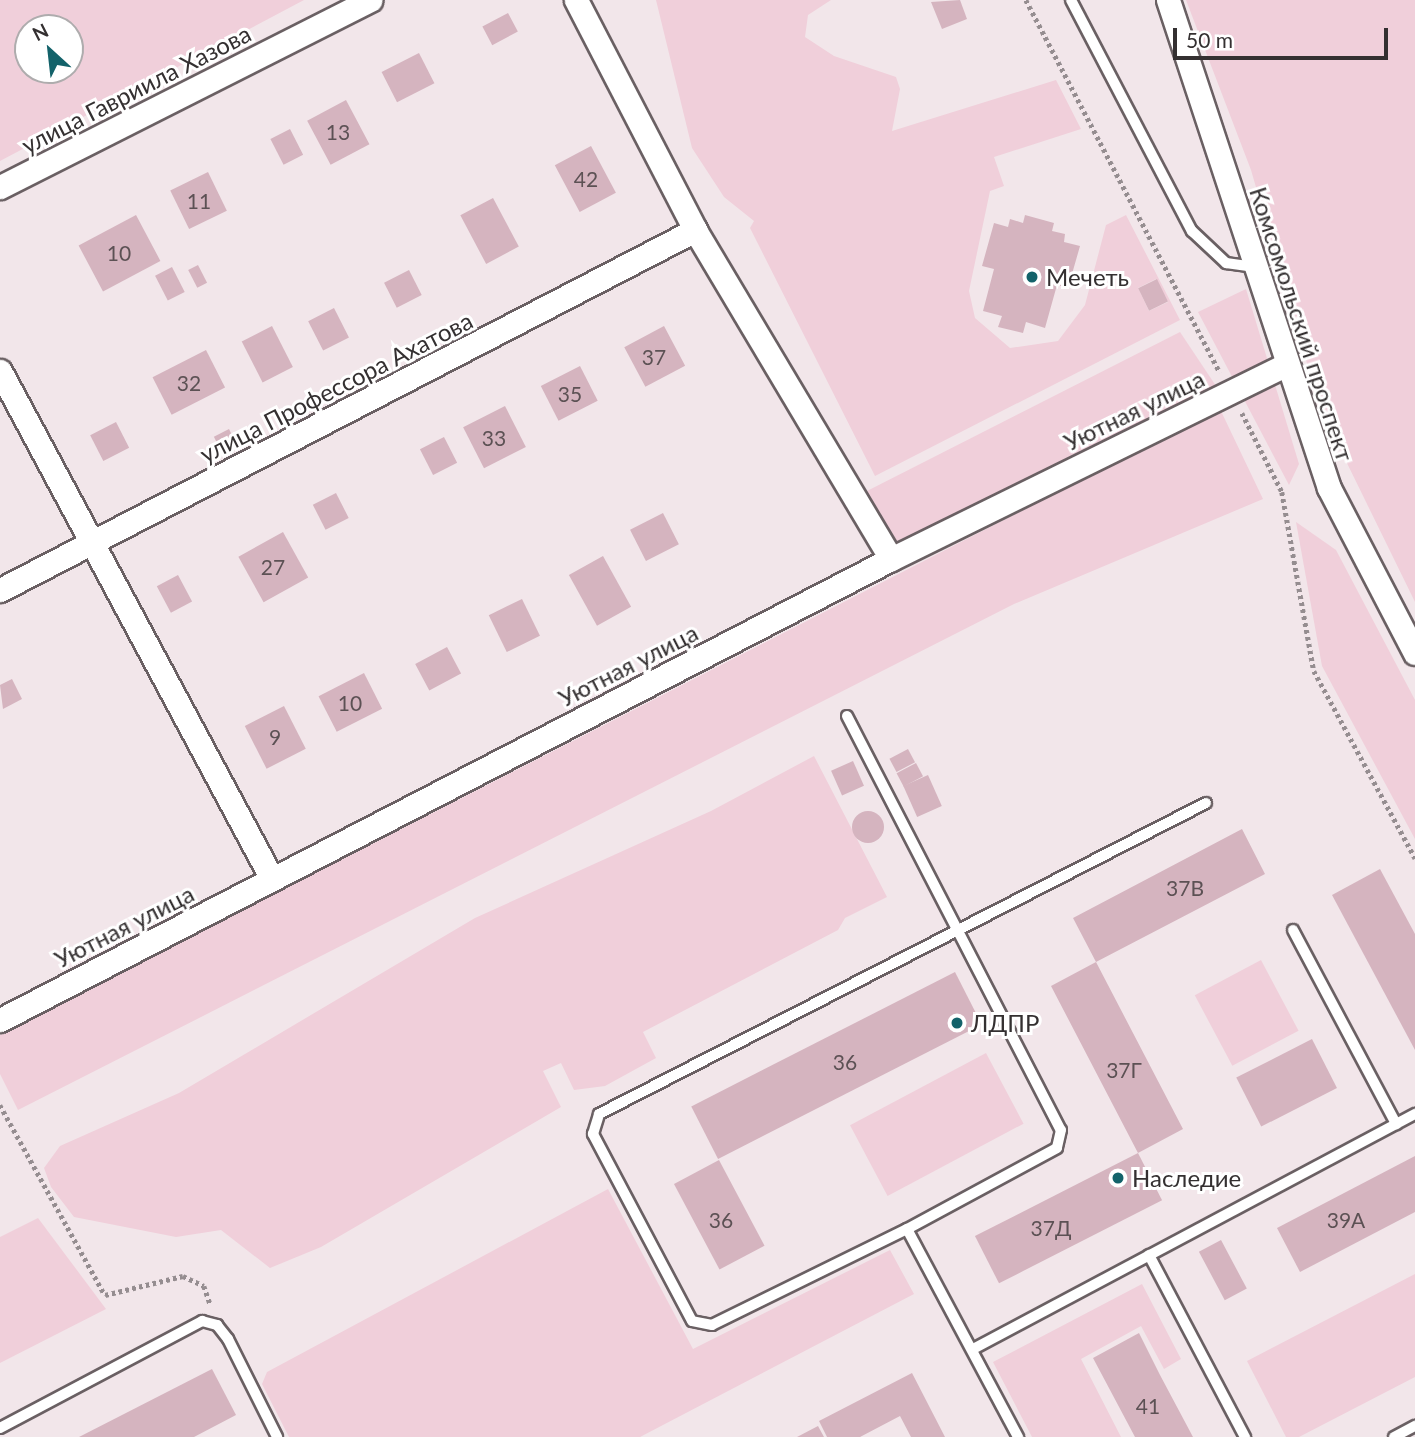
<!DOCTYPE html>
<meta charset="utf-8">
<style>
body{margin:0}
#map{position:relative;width:1415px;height:1437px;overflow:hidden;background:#f2e6ea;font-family:Lato,sans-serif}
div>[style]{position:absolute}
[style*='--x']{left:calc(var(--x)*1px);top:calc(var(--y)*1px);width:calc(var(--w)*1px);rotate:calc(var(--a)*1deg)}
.green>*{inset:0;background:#f0cfda;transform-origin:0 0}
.building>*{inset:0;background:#d5b4bf;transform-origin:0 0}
.round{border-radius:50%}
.path>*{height:4.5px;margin-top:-2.25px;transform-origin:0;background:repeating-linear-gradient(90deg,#958d90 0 3.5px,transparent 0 7px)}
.roads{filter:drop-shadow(2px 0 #6a6063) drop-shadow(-2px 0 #6a6063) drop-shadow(0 2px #6a6063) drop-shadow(0 -2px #6a6063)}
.lane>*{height:10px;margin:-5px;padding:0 5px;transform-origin:5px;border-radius:5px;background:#fff}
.street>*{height:23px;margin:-11.5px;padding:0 11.5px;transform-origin:11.5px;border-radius:11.5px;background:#fff}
.dots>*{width:19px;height:19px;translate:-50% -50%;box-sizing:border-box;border:4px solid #fff;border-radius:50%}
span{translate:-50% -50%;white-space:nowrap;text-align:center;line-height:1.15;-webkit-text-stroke:6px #fff;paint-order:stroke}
.number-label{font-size:21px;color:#5c5154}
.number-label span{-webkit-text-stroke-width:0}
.street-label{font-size:24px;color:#343031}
.poi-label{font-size:24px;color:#343031}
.left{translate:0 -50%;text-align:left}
.north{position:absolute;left:14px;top:14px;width:70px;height:70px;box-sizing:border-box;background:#fff;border:2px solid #aeacad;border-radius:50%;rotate:333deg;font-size:19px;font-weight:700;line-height:28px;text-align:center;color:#343031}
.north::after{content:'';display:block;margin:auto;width:24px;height:32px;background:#13626a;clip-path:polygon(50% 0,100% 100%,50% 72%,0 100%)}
.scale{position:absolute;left:1173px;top:28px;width:215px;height:32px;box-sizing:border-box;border:4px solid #343031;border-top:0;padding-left:9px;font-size:21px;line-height:24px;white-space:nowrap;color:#343031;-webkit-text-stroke:5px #fff;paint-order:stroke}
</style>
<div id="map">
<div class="green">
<i style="clip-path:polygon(evenodd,0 0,304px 0,0 161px,0 0,28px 28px,70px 28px,70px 70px,28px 70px,28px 28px)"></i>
<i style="clip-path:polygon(evenodd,656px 0,831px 0,808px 15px,805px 37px,834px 56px,896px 77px,900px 89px,892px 131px,1056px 80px,1081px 129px,994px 157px,1004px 186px,990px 191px,969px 291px,975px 318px,1010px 348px,1058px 341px,1085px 305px,1106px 225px,1126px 215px,1180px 320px,875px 476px,750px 228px,754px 221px,724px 197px,692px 148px,656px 0,1156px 279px,1168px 302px,1149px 311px,1138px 288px,1156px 279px)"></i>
<i style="clip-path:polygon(1186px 0,1415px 0,1415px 602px,1320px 408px,1251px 170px)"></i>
<i style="clip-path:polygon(1246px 289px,1299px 464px,1289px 485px,1198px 312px)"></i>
<i style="clip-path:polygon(1180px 332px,1218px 389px,896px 544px,865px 492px)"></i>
<i style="clip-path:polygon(1220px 409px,1263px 499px,1014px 604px,18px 1110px,0 1074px,0 1035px)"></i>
<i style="clip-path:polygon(1296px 522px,1336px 550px,1415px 700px,1415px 839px,1322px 666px)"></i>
<i style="clip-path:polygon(814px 756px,887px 897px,845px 918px,838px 930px,643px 1032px,656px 1058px,605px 1086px,574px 1090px,561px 1063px,543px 1071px,561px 1107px,321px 1247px,270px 1268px,221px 1230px,176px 1237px,74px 1217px,51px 1187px,44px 1168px,60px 1146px,179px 1093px,475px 918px,711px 811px)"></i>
<i style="left:1261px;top:960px;width:80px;height:75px;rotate:62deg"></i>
<i style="left:986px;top:1053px;width:80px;height:154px;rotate:62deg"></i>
<i style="clip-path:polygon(608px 1189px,693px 1349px,890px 1250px,914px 1294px,640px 1437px,289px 1437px,262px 1384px,267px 1372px)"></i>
<i style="clip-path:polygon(38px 1218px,106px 1309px,0 1363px,0 1237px)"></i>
<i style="clip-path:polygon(1415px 1274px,1415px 1377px,1299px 1437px,1286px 1437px,1247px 1361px)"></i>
<i style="clip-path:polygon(1142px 1284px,1181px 1359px,1164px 1369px,1141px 1326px,1081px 1359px,1121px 1437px,1032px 1437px,993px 1362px)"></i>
</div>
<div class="building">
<i style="clip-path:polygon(960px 0,967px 19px,942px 29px,931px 2px)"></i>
<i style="left:508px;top:13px;width:21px;height:29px;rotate:62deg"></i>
<i style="left:419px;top:53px;width:34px;height:42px;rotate:63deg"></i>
<i style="left:346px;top:100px;width:50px;height:44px;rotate:62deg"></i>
<i style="left:290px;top:129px;width:29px;height:22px;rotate:63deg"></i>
<i style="left:591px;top:146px;width:53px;height:41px;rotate:62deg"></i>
<i style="left:208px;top:172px;width:43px;height:42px;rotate:64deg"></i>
<i style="left:493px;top:198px;width:55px;height:37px;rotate:62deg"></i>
<i style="left:136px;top:215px;width:52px;height:65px;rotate:62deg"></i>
<i style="clip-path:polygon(1025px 215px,1054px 223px,1052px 231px,1065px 234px,1064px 242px,1080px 246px,1068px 288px,1057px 285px,1045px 328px,1026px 322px,1023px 333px,998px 327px,1002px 316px,983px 311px,994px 269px,982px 266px,994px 223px,1008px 227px,1010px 219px,1023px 223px)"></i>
<i style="left:198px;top:265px;width:20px;height:11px;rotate:63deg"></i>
<i style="left:172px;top:267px;width:28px;height:19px;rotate:63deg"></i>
<i style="left:409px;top:270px;width:28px;height:28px;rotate:63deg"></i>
<i style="left:1157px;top:279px;width:25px;height:21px;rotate:64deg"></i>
<i style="left:334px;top:308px;width:33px;height:29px;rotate:63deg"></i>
<i style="left:272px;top:326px;width:46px;height:34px;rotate:63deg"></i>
<i style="left:664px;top:326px;width:45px;height:45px;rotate:62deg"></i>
<i style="left:206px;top:350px;width:42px;height:60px;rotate:63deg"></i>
<i style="left:580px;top:366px;width:39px;height:44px;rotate:63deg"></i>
<i style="left:505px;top:406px;width:46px;height:47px;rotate:63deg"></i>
<i style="left:116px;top:422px;width:29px;height:29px;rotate:63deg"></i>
<i style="left:229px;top:429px;width:16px;height:17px;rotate:63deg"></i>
<i style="left:444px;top:437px;width:29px;height:27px;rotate:63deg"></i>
<i style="left:336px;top:493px;width:28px;height:26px;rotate:63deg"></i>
<i style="left:663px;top:513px;width:35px;height:37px;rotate:63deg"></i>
<i style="left:283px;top:532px;width:52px;height:51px;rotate:61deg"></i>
<i style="left:603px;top:556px;width:58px;height:39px;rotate:61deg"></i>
<i style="left:178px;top:575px;width:30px;height:24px;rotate:62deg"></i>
<i style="left:522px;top:599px;width:41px;height:37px;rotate:64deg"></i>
<i style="left:447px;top:647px;width:30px;height:36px;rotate:62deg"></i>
<i style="left:364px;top:673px;width:40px;height:51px;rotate:63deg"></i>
<i style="clip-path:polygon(12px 679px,22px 699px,3px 709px,0 685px)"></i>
<i style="left:284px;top:706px;width:48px;height:44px;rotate:63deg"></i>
<i style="left:908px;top:749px;width:15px;height:21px;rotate:62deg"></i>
<i style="left:853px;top:761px;width:27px;height:24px;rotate:66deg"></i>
<i style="left:916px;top:763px;width:15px;height:22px;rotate:62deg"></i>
<i style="left:928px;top:775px;width:34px;height:27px;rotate:66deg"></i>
<i class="round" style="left:852px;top:811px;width:32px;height:32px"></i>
<i style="clip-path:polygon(1242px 829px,1265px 874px,1096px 962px,1183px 1129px,1138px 1153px,1051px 986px,1096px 962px,1073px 918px)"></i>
<i style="clip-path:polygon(1380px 869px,1415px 934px,1415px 1050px,1332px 895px)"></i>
<i style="left:955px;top:972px;width:59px;height:296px;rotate:63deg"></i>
<i style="left:1312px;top:1039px;width:55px;height:85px;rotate:63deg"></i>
<i style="left:1138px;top:1153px;width:53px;height:183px;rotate:63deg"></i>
<i style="clip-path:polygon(1415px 1156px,1415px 1212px,1300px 1272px,1277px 1228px)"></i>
<i style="left:719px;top:1160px;width:97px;height:51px;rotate:62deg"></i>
<i style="left:1221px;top:1240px;width:55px;height:25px;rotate:62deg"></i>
<i style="clip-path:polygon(1139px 1333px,1160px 1375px,1193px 1437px,1135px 1437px,1093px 1358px)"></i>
<i style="clip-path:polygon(212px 1369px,236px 1415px,194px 1437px,79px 1437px)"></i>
<i style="clip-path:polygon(912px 1373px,945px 1437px,911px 1437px,900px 1416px,860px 1437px,827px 1437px,819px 1421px)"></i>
<i style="clip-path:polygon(818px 1426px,824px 1437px,797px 1437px)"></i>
</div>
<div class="path">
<i style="--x:1026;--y:0;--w:420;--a:62.5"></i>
<i style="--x:1242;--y:413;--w:89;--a:63.1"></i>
<i style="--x:1282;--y:492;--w:182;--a:79.9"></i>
<i style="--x:1314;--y:671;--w:213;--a:61.6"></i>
<i style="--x:0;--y:1105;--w:217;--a:61.1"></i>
<i style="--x:105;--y:1295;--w:80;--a:-13.7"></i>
<i style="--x:183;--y:1276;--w:23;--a:25"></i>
<i style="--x:204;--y:1286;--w:18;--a:71"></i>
</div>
<div class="roads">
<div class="lane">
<i style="--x:1071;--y:0;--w:261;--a:62.4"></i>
<i style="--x:1192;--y:231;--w:47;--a:43.3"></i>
<i style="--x:1226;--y:263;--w:29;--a:8"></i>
<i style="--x:847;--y:716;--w:466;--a:62.7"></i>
<i style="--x:1061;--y:1130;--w:18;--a:103"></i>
<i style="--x:1057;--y:1148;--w:170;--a:151.6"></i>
<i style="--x:907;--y:1229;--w:236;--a:61.9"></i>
<i style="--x:1293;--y:930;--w:220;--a:62"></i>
<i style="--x:907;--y:1229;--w:217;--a:153.8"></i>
<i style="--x:712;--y:1325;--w:20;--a:-169"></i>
<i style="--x:692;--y:1321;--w:212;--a:-117.9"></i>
<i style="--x:593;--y:1134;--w:21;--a:-73"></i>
<i style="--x:599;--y:1114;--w:682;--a:-27.13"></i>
<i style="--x:1149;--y:1255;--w:206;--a:62.2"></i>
<i style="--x:973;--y:1349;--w:501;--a:-28"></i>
<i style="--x:0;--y:1428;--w:229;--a:-27.9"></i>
<i style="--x:202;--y:1321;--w:16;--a:15"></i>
<i style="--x:217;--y:1325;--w:18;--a:52"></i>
<i style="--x:228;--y:1339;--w:110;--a:63.4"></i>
<i style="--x:1394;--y:1437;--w:24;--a:-28"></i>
</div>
<div class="street">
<i style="--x:576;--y:0;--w:259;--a:62.6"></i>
<i style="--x:695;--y:230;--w:383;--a:59.2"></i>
<i style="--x:1168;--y:0;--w:514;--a:71.74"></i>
<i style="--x:1329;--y:488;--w:186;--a:62.5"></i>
<i style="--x:0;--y:187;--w:415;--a:-26.8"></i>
<i style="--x:0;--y:371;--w:576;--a:61.83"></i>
<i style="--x:0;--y:590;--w:783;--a:-27.38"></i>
<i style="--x:0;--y:1020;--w:1003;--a:-27.36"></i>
<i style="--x:891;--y:559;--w:438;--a:-26.2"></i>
</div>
</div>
<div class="dots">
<i style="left:1032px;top:277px;background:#13626a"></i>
<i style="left:957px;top:1023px;background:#13626a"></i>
<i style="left:1118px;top:1178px;background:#13626a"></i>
</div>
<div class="number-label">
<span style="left:338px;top:132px">13</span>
<span style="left:586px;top:179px">42</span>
<span style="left:199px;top:201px">11</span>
<span style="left:119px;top:253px">10</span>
<span style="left:654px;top:357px">37</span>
<span style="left:189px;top:383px">32</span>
<span style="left:570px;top:394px">35</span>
<span style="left:494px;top:438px">33</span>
<span style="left:273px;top:567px">27</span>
<span style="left:350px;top:703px">10</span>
<span style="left:275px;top:737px">9</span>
<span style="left:1185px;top:888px">37В</span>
<span style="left:845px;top:1062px">36</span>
<span style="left:1124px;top:1070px">37Г</span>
<span style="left:721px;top:1220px">36</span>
<span style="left:1346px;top:1220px">39А</span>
<span style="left:1051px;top:1228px">37Д</span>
<span style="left:1148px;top:1406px">41</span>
</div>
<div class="street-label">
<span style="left:136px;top:89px;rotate:-27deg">улица Гавриила Хазова</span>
<span style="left:1302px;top:324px;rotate:72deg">Комсомольский проспект</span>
<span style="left:336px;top:387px;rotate:-27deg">улица Профессора Ахатова</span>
<span style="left:1134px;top:410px;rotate:-26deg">Уютная улица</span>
<span style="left:628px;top:665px;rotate:-27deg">Уютная улица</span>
<span style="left:124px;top:926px;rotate:-27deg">Уютная улица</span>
</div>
<div class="poi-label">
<span class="left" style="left:1046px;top:277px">Мечеть</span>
<span class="left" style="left:971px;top:1023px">ЛДПР</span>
<span class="left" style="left:1132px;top:1178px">Наследие</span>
</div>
<div class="north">N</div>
<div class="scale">50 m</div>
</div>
